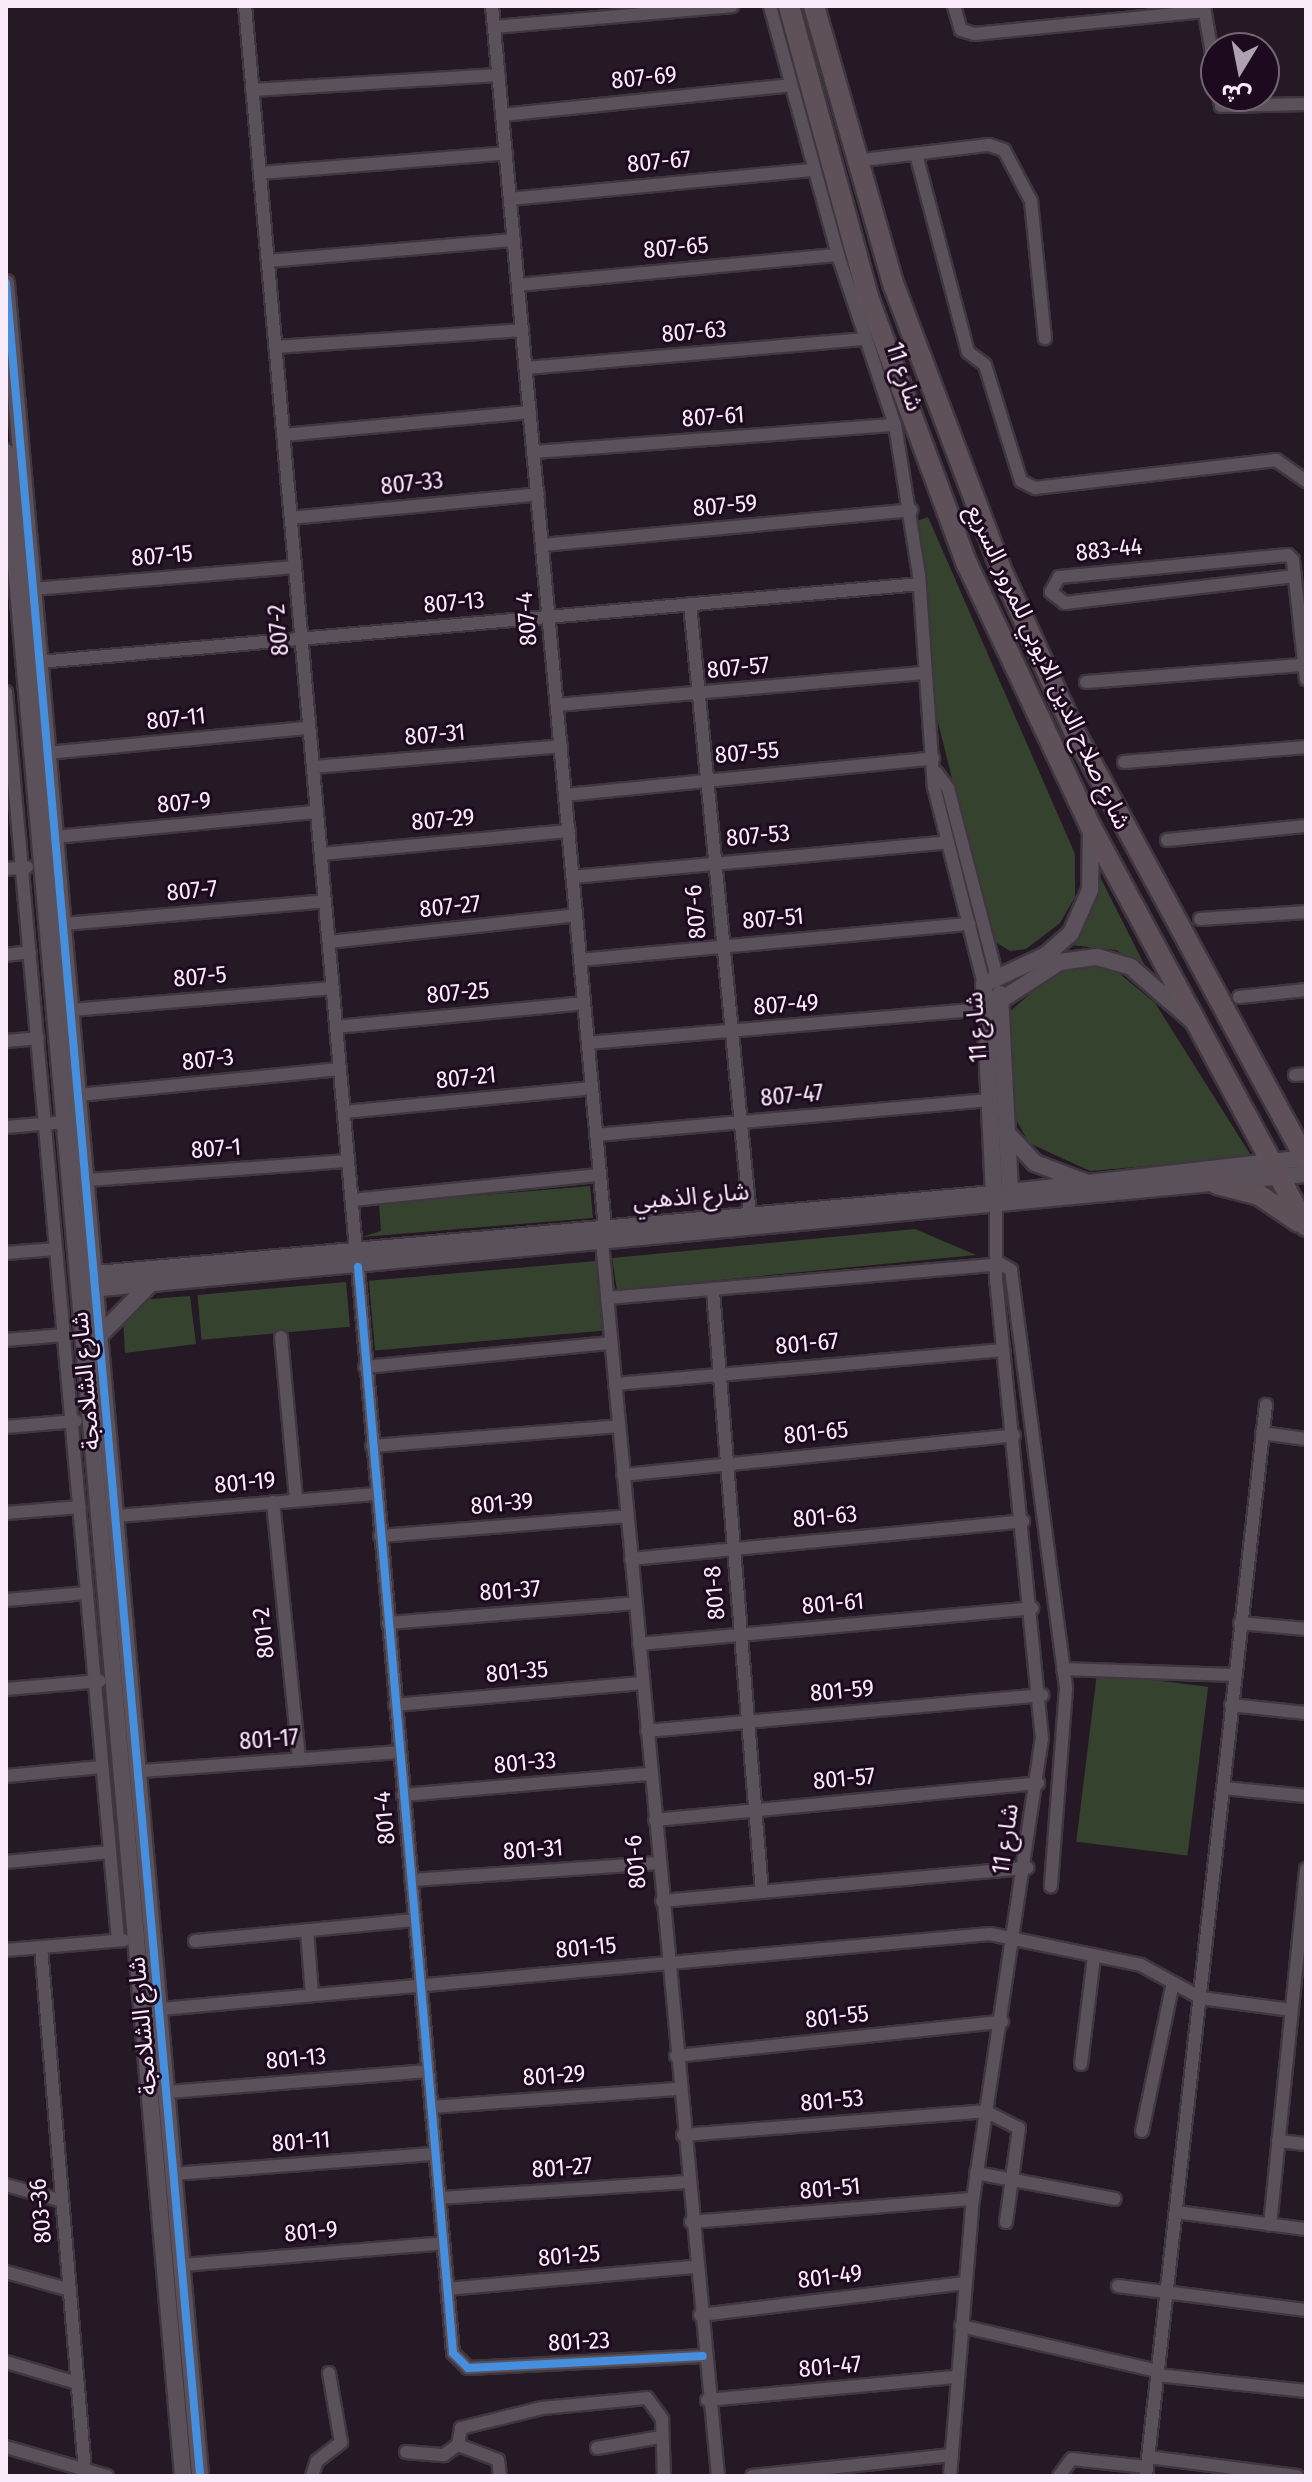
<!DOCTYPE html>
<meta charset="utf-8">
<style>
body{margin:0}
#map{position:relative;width:1312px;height:2482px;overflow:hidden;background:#241924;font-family:"Fira Sans Condensed","Noto Sans Arabic",sans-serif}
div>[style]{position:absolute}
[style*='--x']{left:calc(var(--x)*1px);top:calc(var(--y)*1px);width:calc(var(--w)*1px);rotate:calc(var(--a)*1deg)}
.green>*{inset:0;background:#35432e;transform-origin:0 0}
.roads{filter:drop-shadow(2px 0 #3f3740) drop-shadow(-2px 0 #3f3740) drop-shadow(0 2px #3f3740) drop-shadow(0 -2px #3f3740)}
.minor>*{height:12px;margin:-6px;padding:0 6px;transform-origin:6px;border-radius:6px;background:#5b515b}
.tertiary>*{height:16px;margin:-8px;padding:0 8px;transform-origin:8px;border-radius:8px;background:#5b515b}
.primary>*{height:20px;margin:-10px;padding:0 10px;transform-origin:10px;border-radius:10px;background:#5f515a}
.cycleway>*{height:8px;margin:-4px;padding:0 4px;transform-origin:4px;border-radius:4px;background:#468fdf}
span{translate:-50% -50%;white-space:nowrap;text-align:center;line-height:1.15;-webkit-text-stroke:6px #1e0a1f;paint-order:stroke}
.street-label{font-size:24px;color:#f9ebf9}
.frame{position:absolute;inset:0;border:8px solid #f9ebf9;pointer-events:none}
.north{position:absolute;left:1200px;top:32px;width:80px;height:80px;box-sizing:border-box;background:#1e0a1f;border:2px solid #766476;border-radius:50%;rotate:190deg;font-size:22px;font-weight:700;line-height:32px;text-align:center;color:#f9ebf9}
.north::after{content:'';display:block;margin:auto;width:28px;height:36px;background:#aea2ae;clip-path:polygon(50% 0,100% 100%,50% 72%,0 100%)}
</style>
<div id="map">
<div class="green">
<i style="clip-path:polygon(928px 517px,1075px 854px,1075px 897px,1060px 923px,1026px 949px,1010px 951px,992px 940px,933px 702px,917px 521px)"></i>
<i style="clip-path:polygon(1098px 873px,1146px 968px,1116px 950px,1071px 945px,1093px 907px)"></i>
<i style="clip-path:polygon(1088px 964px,1114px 969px,1155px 1003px,1252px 1157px,1090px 1171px,1029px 1143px,1010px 1109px,1009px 1012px,1060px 968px)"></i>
<i style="clip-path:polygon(590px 1186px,593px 1218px,362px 1237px,381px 1231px,379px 1204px)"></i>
<i style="clip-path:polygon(915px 1229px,976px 1255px,617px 1290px,612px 1258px)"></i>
<i style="left:596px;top:1261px;width:70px;height:228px;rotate:85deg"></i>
<i style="left:346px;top:1282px;width:45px;height:149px;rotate:85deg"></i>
<i style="clip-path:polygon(190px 1296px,196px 1344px,125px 1353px,123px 1318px,139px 1300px)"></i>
<i style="left:1097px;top:1673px;width:112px;height:170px;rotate:7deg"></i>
</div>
<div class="roads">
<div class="minor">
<i style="--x:245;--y:6;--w:1249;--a:84.9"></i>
<i style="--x:492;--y:6;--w:1227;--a:84.72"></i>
<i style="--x:770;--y:6;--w:258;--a:74.7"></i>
<i style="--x:838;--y:255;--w:179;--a:71.5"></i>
<i style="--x:895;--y:425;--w:152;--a:80.9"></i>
<i style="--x:919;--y:575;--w:213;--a:86"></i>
<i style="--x:934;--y:787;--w:203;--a:75.8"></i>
<i style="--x:954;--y:6;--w:25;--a:74"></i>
<i style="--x:961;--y:30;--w:14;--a:17"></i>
<i style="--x:974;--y:34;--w:232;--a:-5.7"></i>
<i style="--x:1204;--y:7;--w:100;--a:80.3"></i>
<i style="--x:1221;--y:106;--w:85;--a:-1.3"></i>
<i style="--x:494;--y:27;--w:239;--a:-5"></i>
<i style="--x:252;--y:90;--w:247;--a:-3.5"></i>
<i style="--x:502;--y:115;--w:290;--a:-5.9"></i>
<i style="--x:916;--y:154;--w:205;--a:75.3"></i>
<i style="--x:968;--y:352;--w:21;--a:37"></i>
<i style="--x:985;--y:365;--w:121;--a:72.8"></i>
<i style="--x:1021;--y:481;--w:16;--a:27"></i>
<i style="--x:1035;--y:488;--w:243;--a:-6.6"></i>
<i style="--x:1276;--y:460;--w:37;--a:35"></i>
<i style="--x:854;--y:161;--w:136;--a:-6.8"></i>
<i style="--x:989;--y:145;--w:16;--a:18"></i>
<i style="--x:1004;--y:150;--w:58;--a:62.1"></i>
<i style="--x:1031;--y:201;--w:138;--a:84.2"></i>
<i style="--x:260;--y:173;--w:247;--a:-4.6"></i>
<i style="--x:510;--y:199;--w:304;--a:-5.5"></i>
<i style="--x:268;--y:261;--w:247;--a:-4.9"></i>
<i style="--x:518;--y:285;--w:321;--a:-5.4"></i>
<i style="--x:275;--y:347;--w:248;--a:-3.9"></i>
<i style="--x:526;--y:368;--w:341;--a:-4.9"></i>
<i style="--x:283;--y:435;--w:248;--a:-5.3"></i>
<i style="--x:534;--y:452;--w:362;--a:-4.3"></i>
<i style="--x:291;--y:518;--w:248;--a:-5.5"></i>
<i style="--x:543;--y:545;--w:370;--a:-5.4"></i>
<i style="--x:1295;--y:576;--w:232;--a:173.3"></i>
<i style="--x:1065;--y:603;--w:18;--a:-142"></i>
<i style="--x:1051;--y:592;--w:17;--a:-62"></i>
<i style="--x:1059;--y:577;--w:230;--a:-5.5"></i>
<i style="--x:1288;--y:555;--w:7;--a:45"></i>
<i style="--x:1293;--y:560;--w:120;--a:83.8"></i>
<i style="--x:33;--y:589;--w:263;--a:-4.8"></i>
<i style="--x:690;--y:604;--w:615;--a:84.4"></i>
<i style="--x:39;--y:662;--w:884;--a:-5.06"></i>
<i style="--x:1086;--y:682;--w:219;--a:-4.5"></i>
<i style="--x:6;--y:692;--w:1253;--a:84.87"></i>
<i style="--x:557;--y:705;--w:367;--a:-5"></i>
<i style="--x:47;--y:753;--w:263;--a:-5.5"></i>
<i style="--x:1124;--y:762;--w:183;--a:-4.7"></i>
<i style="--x:313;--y:767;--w:249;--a:-4.8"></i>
<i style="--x:937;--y:773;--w:19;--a:54"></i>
<i style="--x:948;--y:788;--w:196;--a:75.5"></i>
<i style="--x:565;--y:795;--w:370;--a:-5.7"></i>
<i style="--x:55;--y:837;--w:263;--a:-5.5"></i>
<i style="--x:1167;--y:840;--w:140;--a:-5.8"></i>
<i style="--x:321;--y:854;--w:249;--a:-5.3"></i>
<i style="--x:6;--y:869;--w:21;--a:-5"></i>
<i style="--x:573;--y:877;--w:376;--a:-5.3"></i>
<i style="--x:1200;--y:919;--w:106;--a:-3.8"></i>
<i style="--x:64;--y:924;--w:262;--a:-5"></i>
<i style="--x:329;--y:942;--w:248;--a:-6.2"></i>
<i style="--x:6;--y:955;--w:24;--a:-7"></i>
<i style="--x:580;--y:960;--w:391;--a:-5.3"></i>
<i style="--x:1239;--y:997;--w:67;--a:-6"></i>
<i style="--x:71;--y:1010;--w:263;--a:-4.8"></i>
<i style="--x:336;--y:1027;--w:249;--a:-5.5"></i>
<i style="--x:6;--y:1041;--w:32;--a:-5"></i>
<i style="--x:588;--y:1043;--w:400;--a:-4.9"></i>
<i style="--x:1295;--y:1075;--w:11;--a:-5"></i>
<i style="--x:79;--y:1095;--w:262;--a:-5.7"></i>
<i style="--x:344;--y:1112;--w:249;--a:-5.5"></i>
<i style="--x:6;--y:1127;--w:59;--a:-4.8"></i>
<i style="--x:596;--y:1135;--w:397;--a:-5.1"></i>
<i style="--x:88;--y:1180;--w:261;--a:-4.2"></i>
<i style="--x:352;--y:1200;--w:249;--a:-5.8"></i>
<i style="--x:602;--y:1242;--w:1239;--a:84.63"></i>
<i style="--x:6;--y:1253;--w:50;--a:-4.6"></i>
<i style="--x:358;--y:1267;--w:1090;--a:85"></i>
<i style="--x:453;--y:2353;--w:21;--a:45"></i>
<i style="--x:468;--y:2368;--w:235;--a:-2.9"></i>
<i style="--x:713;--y:1291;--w:603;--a:85.34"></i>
<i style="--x:607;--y:1298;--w:395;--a:-4.9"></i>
<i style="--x:1001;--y:1264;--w:12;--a:31"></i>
<i style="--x:1011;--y:1270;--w:423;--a:82.5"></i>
<i style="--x:1066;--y:1689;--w:198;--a:94.4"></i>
<i style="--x:281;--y:1337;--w:164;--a:84.7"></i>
<i style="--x:6;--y:1340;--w:58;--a:-4.9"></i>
<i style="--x:365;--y:1367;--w:247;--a:-5.6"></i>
<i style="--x:615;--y:1384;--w:390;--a:-5"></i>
<i style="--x:6;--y:1427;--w:70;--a:-4.9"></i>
<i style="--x:1262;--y:1433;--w:44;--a:7.8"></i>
<i style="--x:372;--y:1446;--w:248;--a:-4.6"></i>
<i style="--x:623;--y:1475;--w:393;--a:-5.8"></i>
<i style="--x:273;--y:1502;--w:258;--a:84.2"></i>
<i style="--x:6;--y:1513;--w:74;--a:-4.6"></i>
<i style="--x:118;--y:1516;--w:259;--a:-4.9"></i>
<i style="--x:380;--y:1536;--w:248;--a:-4.6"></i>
<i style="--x:631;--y:1559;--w:394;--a:-5.5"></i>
<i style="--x:6;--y:1600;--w:81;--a:-4.9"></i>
<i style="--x:388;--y:1623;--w:248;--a:-4.6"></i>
<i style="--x:1240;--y:1623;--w:66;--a:5.2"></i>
<i style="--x:639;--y:1644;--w:395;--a:-5.2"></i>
<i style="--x:1063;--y:1669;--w:171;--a:2"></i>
<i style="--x:6;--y:1689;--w:94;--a:-4.9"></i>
<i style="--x:395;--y:1705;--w:248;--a:-5.1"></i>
<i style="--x:1231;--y:1705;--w:75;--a:6.1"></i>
<i style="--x:647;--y:1731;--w:397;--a:-5.2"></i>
<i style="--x:142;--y:1771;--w:258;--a:-4.2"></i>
<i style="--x:6;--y:1776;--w:96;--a:-5.4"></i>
<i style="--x:1224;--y:1788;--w:82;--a:5.6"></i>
<i style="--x:403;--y:1795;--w:248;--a:-4.9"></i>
<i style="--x:655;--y:1820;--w:385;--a:-5.5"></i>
<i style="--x:6;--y:1862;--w:104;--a:-5.5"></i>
<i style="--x:411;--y:1880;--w:249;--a:-3.9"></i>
<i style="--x:662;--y:1901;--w:367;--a:-5.2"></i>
<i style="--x:307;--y:1930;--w:65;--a:85.6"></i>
<i style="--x:195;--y:1941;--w:220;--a:-5.5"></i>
<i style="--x:41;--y:1947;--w:526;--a:85.2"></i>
<i style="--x:6;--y:1950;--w:118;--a:-4.8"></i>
<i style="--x:161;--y:2009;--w:832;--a:-5.17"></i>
<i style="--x:990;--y:1934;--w:154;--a:11.6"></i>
<i style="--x:1141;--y:1965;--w:68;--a:28.8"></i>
<i style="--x:1201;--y:1998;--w:91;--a:7.6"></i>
<i style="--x:676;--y:2056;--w:328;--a:-6"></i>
<i style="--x:1081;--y:2064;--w:108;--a:-83.1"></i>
<i style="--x:168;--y:2092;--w:261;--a:-4.6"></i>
<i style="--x:431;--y:2107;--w:249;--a:-4.2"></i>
<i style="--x:1142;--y:2131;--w:151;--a:-78.2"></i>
<i style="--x:683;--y:2135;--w:303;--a:-4.5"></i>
<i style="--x:985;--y:2111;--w:38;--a:27"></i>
<i style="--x:1019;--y:2128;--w:95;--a:97.9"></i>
<i style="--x:1278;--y:2141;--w:28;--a:6"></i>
<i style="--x:976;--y:2173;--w:141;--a:10.6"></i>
<i style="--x:172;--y:2174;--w:261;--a:-4.4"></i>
<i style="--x:6;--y:2185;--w:58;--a:15.9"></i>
<i style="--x:439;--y:2198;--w:250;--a:-3.7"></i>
<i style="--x:1176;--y:2212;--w:131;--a:7.5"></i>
<i style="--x:691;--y:2222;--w:283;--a:-4.7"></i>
<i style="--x:1270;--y:2225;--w:358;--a:-84.2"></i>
<i style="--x:183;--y:2265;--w:261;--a:-4.8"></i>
<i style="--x:6;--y:2272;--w:66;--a:15.7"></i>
<i style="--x:1118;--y:2286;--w:190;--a:7.3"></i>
<i style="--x:447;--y:2289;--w:249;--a:-5.1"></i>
<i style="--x:700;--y:2315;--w:267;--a:-6.9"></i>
<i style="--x:961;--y:2326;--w:202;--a:12.9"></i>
<i style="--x:6;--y:2362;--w:74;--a:16.5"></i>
<i style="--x:1157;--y:2375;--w:150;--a:6.1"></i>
<i style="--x:707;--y:2400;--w:251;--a:-5.3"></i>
<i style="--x:6;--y:2447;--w:105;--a:16"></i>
<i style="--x:597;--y:2448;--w:65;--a:-9.8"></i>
<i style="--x:406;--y:2452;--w:38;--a:5"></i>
<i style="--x:444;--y:2455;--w:17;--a:-36"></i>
<i style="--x:1148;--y:2457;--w:150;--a:7.3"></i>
<i style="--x:312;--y:2476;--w:16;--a:-72"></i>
<i style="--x:317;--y:2461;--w:31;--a:-38"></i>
<i style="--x:341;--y:2442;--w:70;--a:-99.9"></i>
<i style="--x:500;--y:2476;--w:16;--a:-97"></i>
<i style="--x:498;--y:2460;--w:43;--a:-159.4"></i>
<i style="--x:458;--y:2445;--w:17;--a:-80"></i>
<i style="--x:461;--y:2428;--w:83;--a:-13.9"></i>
<i style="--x:542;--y:2408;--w:105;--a:-5.4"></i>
<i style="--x:647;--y:2398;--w:26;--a:54"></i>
<i style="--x:662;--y:2419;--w:57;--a:88"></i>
<i style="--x:752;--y:2476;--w:201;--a:-6"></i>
<i style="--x:950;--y:2476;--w:278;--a:-85.3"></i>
<i style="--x:973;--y:2199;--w:465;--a:-81.5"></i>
<i style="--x:1042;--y:1739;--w:459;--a:-95.7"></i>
<i style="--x:996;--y:1282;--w:73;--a:-90"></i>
<i style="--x:1059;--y:2476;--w:21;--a:-53"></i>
<i style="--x:1072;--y:2459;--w:75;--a:6.1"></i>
<i style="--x:1146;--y:2476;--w:1078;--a:-83.61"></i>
</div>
<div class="tertiary">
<i style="--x:6;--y:283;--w:2202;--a:84.94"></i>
<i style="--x:6;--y:452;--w:2032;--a:85"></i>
<i style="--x:1000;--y:994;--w:198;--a:87.1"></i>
<i style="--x:987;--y:1009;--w:87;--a:-32.8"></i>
<i style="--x:1060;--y:962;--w:37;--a:-8"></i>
<i style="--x:1097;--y:957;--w:35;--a:16"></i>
<i style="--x:1131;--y:967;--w:85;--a:41.2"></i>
<i style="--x:1007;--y:1133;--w:41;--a:47"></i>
<i style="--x:1035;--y:1163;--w:53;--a:20.8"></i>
<i style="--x:994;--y:1194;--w:210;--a:-92.7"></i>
<i style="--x:984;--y:984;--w:68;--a:-25.1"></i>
<i style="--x:1046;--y:955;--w:33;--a:-41"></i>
<i style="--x:1071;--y:933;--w:47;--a:-66.2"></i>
<i style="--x:1090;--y:890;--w:62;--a:-89.1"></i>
<i style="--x:85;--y:1275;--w:913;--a:-5.09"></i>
<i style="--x:994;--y:1194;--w:314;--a:-6.6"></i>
<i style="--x:90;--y:1289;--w:1221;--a:-5.4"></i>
<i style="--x:102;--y:1333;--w:66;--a:-45.6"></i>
</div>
<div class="primary">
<i style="--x:789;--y:6;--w:302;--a:74.8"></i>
<i style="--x:868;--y:297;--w:285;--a:69.7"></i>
<i style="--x:967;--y:564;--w:291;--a:64.8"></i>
<i style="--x:1091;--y:827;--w:453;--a:61.7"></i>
<i style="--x:814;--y:6;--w:291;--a:74.1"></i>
<i style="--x:894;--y:286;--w:308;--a:69.3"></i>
<i style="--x:1003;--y:574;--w:170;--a:65.7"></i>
<i style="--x:1073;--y:729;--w:490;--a:61.6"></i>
<i style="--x:1217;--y:1184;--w:43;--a:14.7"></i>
<i style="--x:1259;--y:1195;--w:48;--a:34"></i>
</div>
</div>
<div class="cycleway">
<i style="--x:6;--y:283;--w:2202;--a:84.94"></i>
<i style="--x:358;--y:1267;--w:1090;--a:85"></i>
<i style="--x:453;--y:2353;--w:21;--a:45"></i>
<i style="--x:468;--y:2368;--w:235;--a:-2.9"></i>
</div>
<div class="street-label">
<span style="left:644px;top:78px;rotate:-6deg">807-69</span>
<span style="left:659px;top:162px;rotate:-5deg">807-67</span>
<span style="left:676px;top:248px;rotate:-5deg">807-65</span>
<span style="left:694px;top:332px;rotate:-5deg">807-63</span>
<span style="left:904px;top:377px;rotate:72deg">شارع 11</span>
<span style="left:713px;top:417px;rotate:-4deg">807-61</span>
<span style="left:412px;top:484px;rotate:-6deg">807-33</span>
<span style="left:725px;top:506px;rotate:-5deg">807-59</span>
<span style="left:1109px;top:550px;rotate:-6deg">883-44</span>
<span style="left:162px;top:556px;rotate:-5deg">807-15</span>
<span style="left:454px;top:603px;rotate:-5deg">807-13</span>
<span style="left:527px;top:619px;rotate:-95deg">807-4</span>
<span style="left:279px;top:630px;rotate:-95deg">807-2</span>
<span style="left:1048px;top:667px;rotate:65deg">شارع صلاح الدين الايوبي للمرور السريع</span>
<span style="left:738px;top:668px;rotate:-5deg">807-57</span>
<span style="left:176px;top:719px;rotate:-6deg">807-11</span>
<span style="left:435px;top:735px;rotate:-5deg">807-31</span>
<span style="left:747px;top:753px;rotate:-5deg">807-55</span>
<span style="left:184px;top:803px;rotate:-5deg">807-9</span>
<span style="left:443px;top:820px;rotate:-5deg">807-29</span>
<span style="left:758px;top:836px;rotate:-5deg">807-53</span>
<span style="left:192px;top:891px;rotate:-5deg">807-7</span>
<span style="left:450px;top:907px;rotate:-6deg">807-27</span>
<span style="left:696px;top:912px;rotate:-95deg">807-6</span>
<span style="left:773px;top:919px;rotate:-5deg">807-51</span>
<span style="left:200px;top:977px;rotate:-5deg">807-5</span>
<span style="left:458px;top:993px;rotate:-5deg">807-25</span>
<span style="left:786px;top:1005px;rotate:-4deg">807-49</span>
<span style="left:977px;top:1027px;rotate:-94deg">شارع 11</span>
<span style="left:208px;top:1060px;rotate:-6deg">807-3</span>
<span style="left:466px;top:1078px;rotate:-6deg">807-21</span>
<span style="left:792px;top:1096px;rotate:-5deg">807-47</span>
<span style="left:216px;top:1149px;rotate:-4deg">807-1</span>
<span style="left:691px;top:1197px;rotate:-5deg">شارع الذهبي</span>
<span style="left:807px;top:1344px;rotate:-5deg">801-67</span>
<span style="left:86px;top:1381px;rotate:-95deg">شارع الشلامجة</span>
<span style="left:816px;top:1433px;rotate:-6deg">801-65</span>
<span style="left:245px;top:1483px;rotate:-5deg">801-19</span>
<span style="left:502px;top:1504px;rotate:-5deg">801-39</span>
<span style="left:825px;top:1517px;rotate:-5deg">801-63</span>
<span style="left:510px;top:1591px;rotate:-4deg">801-37</span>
<span style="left:715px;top:1593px;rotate:-95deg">801-8</span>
<span style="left:833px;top:1604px;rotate:-5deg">801-61</span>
<span style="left:264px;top:1633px;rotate:-96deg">801-2</span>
<span style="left:517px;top:1672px;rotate:-5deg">801-35</span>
<span style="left:842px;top:1691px;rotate:-5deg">801-59</span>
<span style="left:269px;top:1740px;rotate:-4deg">801-17</span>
<span style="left:525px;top:1763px;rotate:-5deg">801-33</span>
<span style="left:844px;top:1779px;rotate:-5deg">801-57</span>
<span style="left:385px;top:1818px;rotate:-95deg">801-4</span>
<span style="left:1006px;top:1839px;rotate:-82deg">شارع 11</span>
<span style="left:533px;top:1850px;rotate:-4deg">801-31</span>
<span style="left:636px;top:1862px;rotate:-95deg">801-6</span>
<span style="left:586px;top:1948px;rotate:-5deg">801-15</span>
<span style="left:837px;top:2017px;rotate:-6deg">801-55</span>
<span style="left:143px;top:2026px;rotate:-95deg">شارع الشلامجة</span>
<span style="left:296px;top:2059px;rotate:-5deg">801-13</span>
<span style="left:554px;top:2076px;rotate:-4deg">801-29</span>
<span style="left:832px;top:2101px;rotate:-5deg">801-53</span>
<span style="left:301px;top:2142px;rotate:-4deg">801-11</span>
<span style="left:562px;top:2168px;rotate:-4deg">801-27</span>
<span style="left:830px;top:2189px;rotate:-5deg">801-51</span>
<span style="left:41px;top:2211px;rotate:-95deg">803-36</span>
<span style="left:311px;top:2232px;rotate:-5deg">801-9</span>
<span style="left:569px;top:2256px;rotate:-5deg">801-25</span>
<span style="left:830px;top:2277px;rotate:-7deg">801-49</span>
<span style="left:579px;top:2342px;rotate:-3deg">801-23</span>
<span style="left:830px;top:2367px;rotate:-5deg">801-47</span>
</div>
<div class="frame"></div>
<div class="north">ش</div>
</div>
